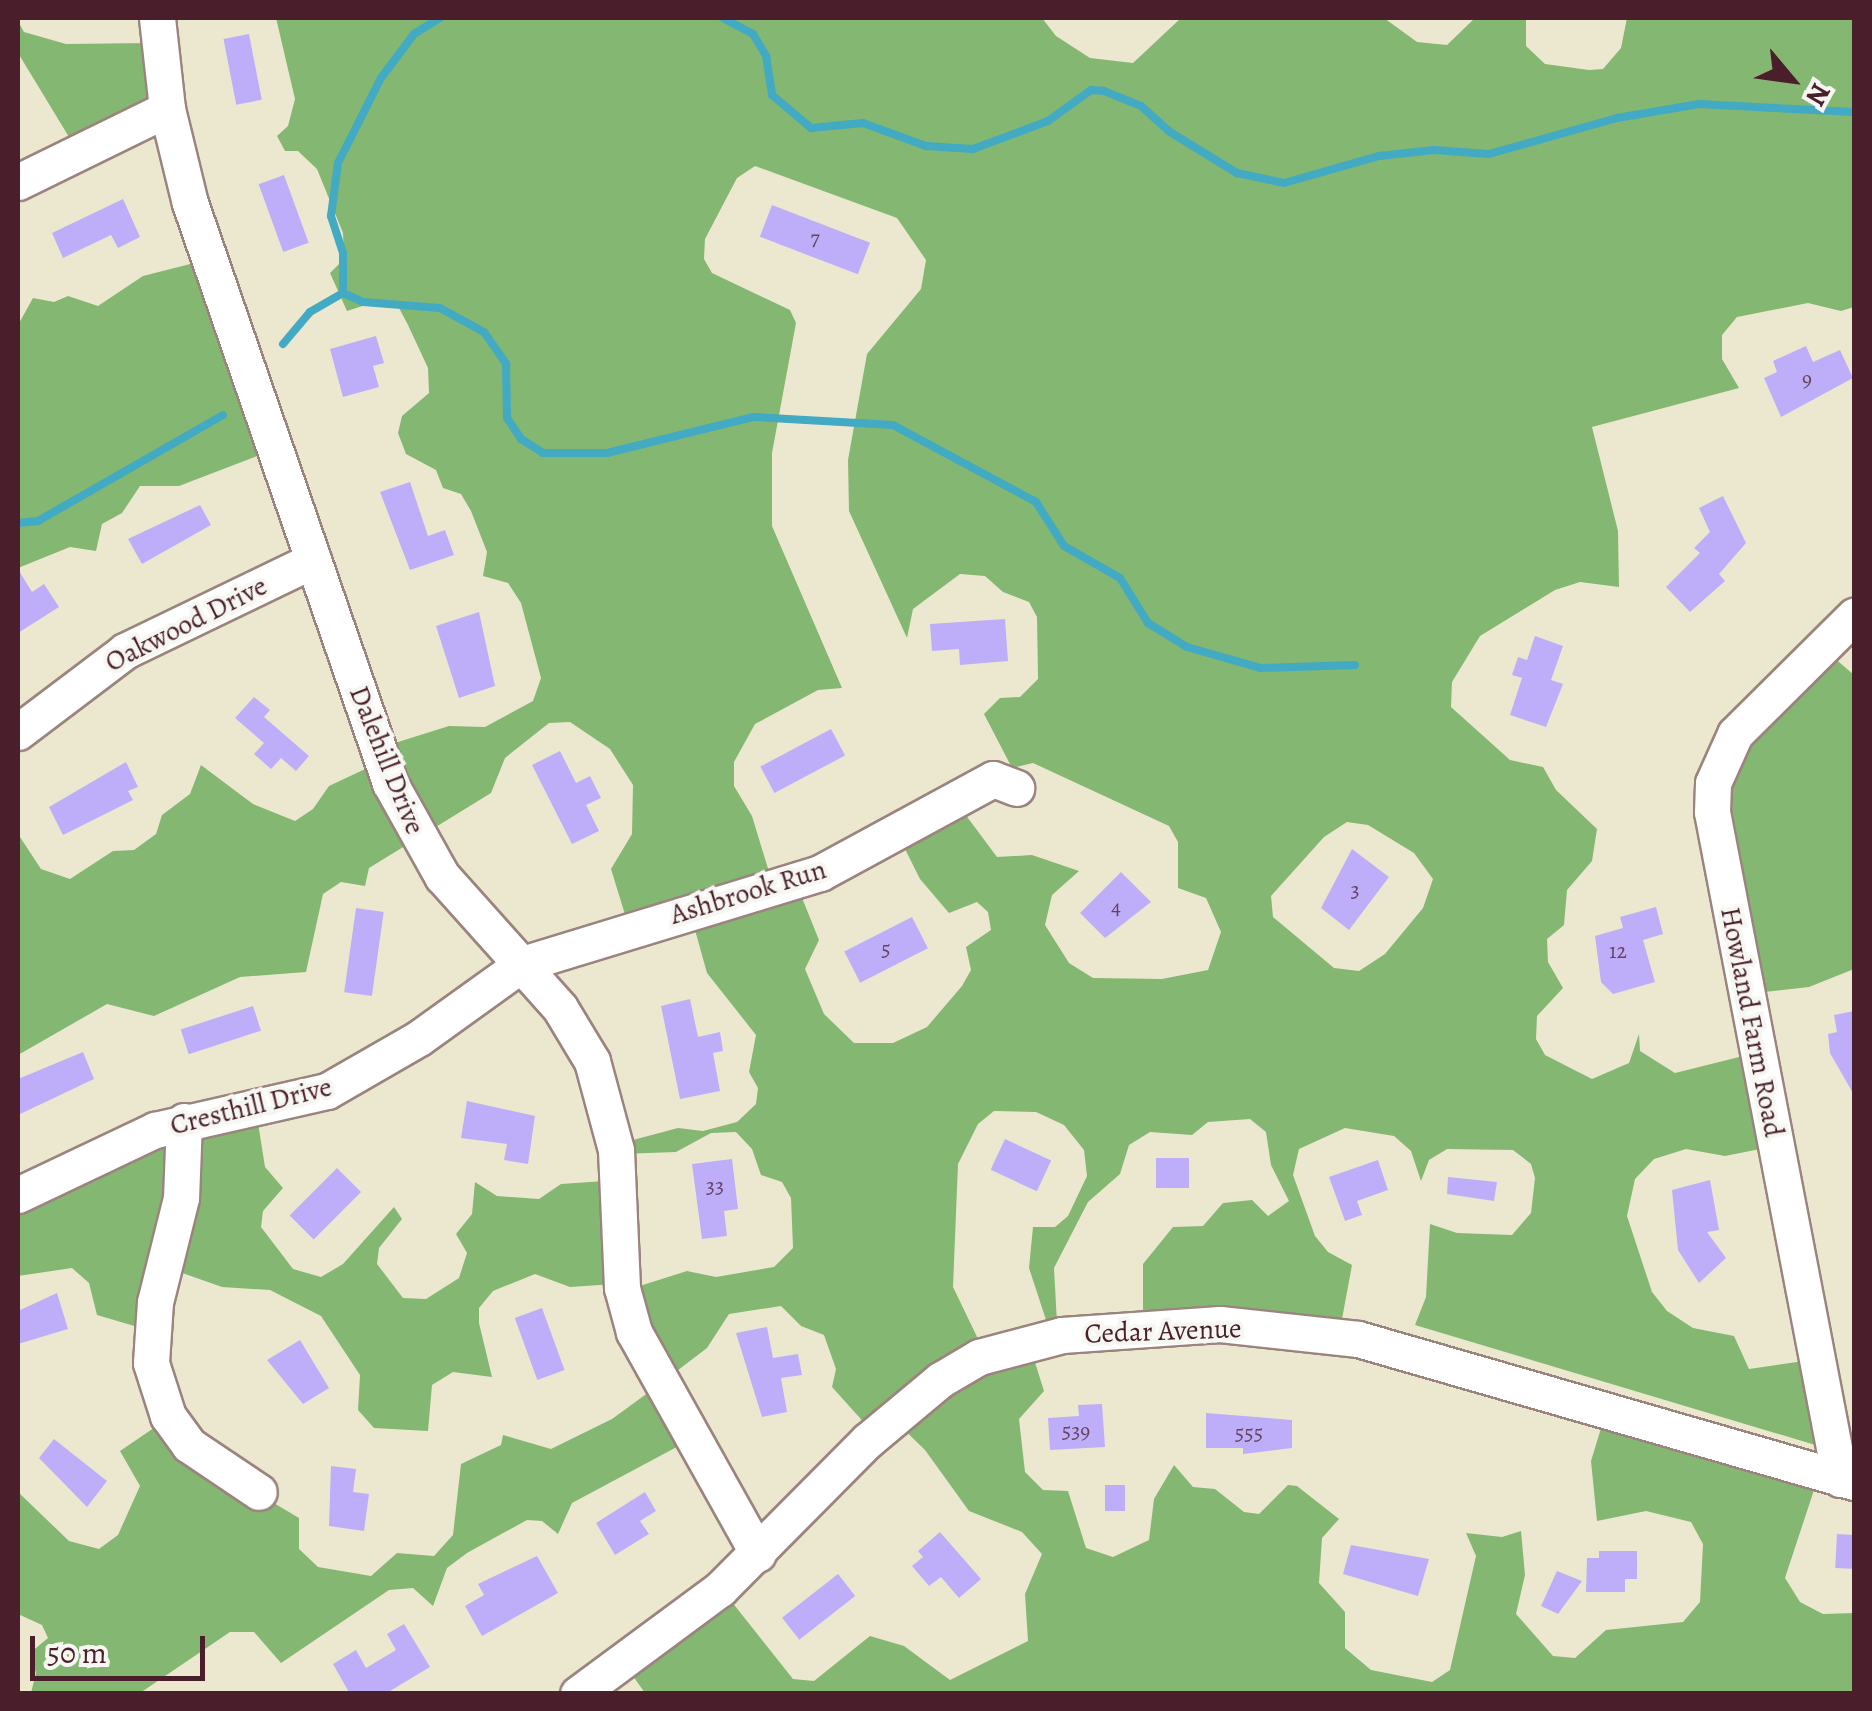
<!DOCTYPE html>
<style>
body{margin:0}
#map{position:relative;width:1872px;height:1711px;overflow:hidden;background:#ece8d0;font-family:Alegreya,serif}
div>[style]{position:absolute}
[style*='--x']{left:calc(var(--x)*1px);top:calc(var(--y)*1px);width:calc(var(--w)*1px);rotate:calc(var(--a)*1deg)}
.forest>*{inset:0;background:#84b772}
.stream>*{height:8px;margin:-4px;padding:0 4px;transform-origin:4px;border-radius:4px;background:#42aac2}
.building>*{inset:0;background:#beaef9;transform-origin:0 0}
.roads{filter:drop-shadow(2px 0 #9b847e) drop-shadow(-2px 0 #9b847e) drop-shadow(0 2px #9b847e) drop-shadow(0 -2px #9b847e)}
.minor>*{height:35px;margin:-17.5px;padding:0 17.5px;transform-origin:17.5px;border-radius:17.5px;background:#fff}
span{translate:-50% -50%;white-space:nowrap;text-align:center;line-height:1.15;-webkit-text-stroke:8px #f6f6f2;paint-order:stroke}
.number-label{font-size:22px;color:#67435e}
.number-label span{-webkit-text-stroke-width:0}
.street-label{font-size:28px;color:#4a1f2b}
.frame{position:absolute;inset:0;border:20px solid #4a1f2b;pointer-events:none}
.north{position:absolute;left:1742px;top:30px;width:100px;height:100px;-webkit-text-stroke:8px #f6f6f2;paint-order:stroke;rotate:119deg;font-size:28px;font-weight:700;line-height:40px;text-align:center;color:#4a1f2b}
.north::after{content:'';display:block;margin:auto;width:35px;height:45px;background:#4a1f2b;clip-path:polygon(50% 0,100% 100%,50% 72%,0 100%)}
.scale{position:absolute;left:30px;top:1636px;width:175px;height:45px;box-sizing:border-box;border:5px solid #4a1f2b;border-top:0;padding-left:12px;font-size:30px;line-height:35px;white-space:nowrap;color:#4a1f2b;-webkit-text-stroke:8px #f6f6f2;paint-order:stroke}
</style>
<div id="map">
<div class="forest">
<i style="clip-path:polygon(evenodd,276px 18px,1042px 18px,1056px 36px,1090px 58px,1133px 63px,1181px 18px,1384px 18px,1417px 42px,1447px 45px,1475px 18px,1526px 18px,1526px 46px,1545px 64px,1589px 70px,1603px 69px,1621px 48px,1627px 18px,1854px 18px,1854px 307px,1841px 311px,1808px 303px,1737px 317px,1722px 335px,1722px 359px,1739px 388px,1592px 427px,1618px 531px,1619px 587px,1580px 582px,1555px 590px,1480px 636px,1452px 682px,1451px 707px,1510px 760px,1543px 767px,1556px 790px,1597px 829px,1592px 861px,1567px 890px,1564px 925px,1547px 939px,1548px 962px,1563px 988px,1537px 1016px,1536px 1039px,1545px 1055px,1592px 1079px,1629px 1063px,1639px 1034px,1640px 1051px,1675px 1073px,1751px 1054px,1770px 1147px,1725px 1156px,1686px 1149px,1654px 1159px,1635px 1179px,1627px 1216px,1652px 1292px,1667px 1311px,1693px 1328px,1734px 1336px,1749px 1369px,1804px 1361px,1822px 1447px,1415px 1325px,1426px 1297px,1430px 1224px,1457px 1233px,1512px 1235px,1531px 1213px,1535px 1178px,1531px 1164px,1513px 1150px,1447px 1149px,1429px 1160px,1421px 1181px,1411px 1151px,1394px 1136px,1345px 1128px,1299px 1149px,1293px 1175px,1315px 1236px,1328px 1252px,1352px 1265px,1340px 1330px,1143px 1317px,1143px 1264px,1173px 1227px,1203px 1226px,1223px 1203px,1252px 1200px,1268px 1216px,1289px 1201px,1271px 1165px,1266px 1132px,1250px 1119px,1208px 1122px,1192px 1135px,1150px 1132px,1129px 1145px,1120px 1174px,1088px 1202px,1054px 1268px,1057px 1323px,1049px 1329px,1029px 1268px,1033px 1227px,1055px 1227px,1068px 1216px,1087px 1176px,1084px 1150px,1064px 1125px,1036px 1112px,994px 1111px,978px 1124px,958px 1164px,953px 1287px,980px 1343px,1026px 1334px,1044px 1391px,1019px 1419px,1025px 1472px,1043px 1490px,1068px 1491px,1086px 1548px,1113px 1557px,1149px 1540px,1154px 1499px,1174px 1465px,1193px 1487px,1215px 1489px,1244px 1512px,1259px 1514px,1288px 1485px,1297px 1486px,1339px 1519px,1322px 1538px,1319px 1583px,1345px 1612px,1345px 1648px,1371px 1670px,1432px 1682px,1450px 1670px,1476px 1556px,1466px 1533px,1502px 1537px,1521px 1531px,1525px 1575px,1516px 1614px,1553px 1656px,1575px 1658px,1606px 1630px,1683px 1622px,1700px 1602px,1703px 1544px,1691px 1522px,1646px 1511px,1597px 1521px,1591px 1461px,1602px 1425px,1815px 1487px,1785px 1578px,1800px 1602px,1823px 1614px,1854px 1613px,1854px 1693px,645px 1693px,620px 1658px,720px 1587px,793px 1679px,814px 1681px,870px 1636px,904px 1646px,950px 1680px,1028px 1641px,1025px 1594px,1042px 1554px,1022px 1532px,969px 1511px,925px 1450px,888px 1414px,868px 1427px,832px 1387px,836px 1369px,824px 1335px,801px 1326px,781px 1306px,729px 1314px,707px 1348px,661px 1383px,688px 1441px,572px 1503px,558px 1534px,542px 1521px,527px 1520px,467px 1553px,447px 1568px,433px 1606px,413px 1588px,389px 1590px,281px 1663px,254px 1632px,230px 1632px,140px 1693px,31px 1693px,36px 1673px,30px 1653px,48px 1638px,42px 1625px,18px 1614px,18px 1492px,69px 1541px,99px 1549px,118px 1535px,140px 1486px,120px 1451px,170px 1417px,262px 1496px,299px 1518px,299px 1549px,318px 1567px,371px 1576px,397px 1553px,434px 1556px,453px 1535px,461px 1464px,501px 1445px,503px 1435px,551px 1449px,612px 1419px,660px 1384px,627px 1290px,687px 1271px,716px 1277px,774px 1267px,793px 1248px,791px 1198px,782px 1182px,761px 1175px,752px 1149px,736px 1132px,711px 1133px,676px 1152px,621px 1154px,618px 1144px,678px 1128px,703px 1131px,737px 1122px,756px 1104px,758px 1088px,749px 1072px,756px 1035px,707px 973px,690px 912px,627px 921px,611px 869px,632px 834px,633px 785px,610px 749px,570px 722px,549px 723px,505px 758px,491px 793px,369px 868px,365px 886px,341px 882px,323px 894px,306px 972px,240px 977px,154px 1016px,107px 1004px,18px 1055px,18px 806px,20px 837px,41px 869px,70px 879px,113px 851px,134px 850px,156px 834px,162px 815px,190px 794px,201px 765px,253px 804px,295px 821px,313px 809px,329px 786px,380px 762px,379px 748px,449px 726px,485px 727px,533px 701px,541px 678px,521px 603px,508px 583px,483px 576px,487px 552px,471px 511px,461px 494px,443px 488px,436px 470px,406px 454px,398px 433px,402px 416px,429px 393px,428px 368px,408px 325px,399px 308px,378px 301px,347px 311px,330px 273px,344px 259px,343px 233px,317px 169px,298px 151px,285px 151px,277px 136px,288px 126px,295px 99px,276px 18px,755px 166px,897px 218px,926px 260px,921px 289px,867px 354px,848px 460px,849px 511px,907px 638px,913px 609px,960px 574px,985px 576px,1003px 592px,1029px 602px,1037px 617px,1038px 679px,1020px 697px,1000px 698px,984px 714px,1012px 768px,1033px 763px,1169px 826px,1178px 842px,1178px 888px,1206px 898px,1221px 932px,1208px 970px,1162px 979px,1093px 978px,1069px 963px,1045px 925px,1052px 895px,1079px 871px,1032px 855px,997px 857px,956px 802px,899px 837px,920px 879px,949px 913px,977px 902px,988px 912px,991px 930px,966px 947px,971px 970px,962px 986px,927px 1027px,893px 1043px,854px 1043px,824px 1014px,805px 969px,819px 940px,796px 883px,773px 885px,752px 816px,734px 786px,734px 762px,755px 724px,818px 690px,842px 688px,772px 526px,772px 453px,796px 323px,790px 310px,712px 273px,704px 259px,705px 239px,737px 178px,755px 166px,276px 18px,1347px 822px,1368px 825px,1414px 853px,1433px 879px,1423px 908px,1385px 954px,1359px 971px,1334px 968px,1273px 917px,1271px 896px,1324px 837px,1347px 822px)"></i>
<i style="clip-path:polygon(18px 21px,24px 32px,66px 44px,151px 43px,160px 99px,72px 142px,18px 53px)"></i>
<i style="clip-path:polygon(202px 261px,265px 453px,179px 486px,140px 486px,122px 513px,102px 524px,96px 551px,70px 547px,18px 568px,18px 325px,33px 298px,54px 302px,68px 296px,98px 306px,143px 276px)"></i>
<i style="clip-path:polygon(1817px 643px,1854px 675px,1854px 969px,1809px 987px,1747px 994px,1712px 798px)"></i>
<i style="clip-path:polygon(256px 1110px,265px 1167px,283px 1188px,263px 1211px,261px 1227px,293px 1269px,321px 1277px,343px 1264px,394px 1207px,402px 1219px,379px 1248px,377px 1264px,403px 1298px,426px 1299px,459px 1278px,467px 1253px,456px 1234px,472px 1214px,475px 1182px,497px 1196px,539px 1199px,561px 1184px,619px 1180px,615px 1284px,570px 1287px,535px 1274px,493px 1291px,479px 1308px,479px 1323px,492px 1377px,453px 1372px,432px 1385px,428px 1431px,374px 1428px,358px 1410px,360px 1375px,321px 1316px,270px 1290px,222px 1287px,171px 1269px,148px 1330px,97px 1315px,89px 1283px,72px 1268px,18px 1276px,18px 1198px)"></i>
</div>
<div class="stream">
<i style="--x:723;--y:18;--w:34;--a:28"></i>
<i style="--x:753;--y:34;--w:26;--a:59"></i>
<i style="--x:766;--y:56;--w:39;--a:81"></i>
<i style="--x:772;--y:95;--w:51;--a:40.2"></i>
<i style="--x:811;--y:128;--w:52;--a:-5.5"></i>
<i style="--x:863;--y:123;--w:67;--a:20.1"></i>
<i style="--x:926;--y:146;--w:47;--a:3.7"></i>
<i style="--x:973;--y:149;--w:80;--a:-20.5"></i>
<i style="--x:1048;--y:121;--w:53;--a:-35.8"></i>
<i style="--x:1091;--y:90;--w:13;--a:4"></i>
<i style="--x:1104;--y:91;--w:40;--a:22"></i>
<i style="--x:1141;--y:106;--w:39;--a:42"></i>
<i style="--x:1170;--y:132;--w:79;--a:31.5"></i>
<i style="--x:1237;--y:173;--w:48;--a:12"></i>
<i style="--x:1284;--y:183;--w:99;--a:-15.9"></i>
<i style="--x:1379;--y:156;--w:55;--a:-6.2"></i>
<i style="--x:1434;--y:150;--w:55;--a:4.2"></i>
<i style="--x:1489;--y:154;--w:133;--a:-15.7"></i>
<i style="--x:1617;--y:118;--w:83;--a:-9.7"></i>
<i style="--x:1699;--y:104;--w:155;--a:3"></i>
<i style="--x:343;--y:293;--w:22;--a:24"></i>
<i style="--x:363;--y:302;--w:77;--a:4.5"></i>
<i style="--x:440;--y:308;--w:50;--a:28.6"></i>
<i style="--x:484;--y:332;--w:39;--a:55"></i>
<i style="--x:506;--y:364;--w:54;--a:88.9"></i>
<i style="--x:507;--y:418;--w:25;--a:56"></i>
<i style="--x:521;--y:439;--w:26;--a:32"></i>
<i style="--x:543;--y:453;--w:64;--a:0"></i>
<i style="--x:607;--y:453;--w:151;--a:-13.8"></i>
<i style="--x:754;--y:417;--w:139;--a:3.3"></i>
<i style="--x:893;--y:425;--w:162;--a:28.3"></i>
<i style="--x:1036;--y:502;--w:52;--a:57.5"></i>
<i style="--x:1064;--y:546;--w:64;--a:29.7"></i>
<i style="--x:1120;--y:578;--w:53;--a:58.1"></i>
<i style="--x:1148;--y:623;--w:46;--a:31.6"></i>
<i style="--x:1187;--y:647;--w:76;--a:16"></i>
<i style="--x:1260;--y:668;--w:95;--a:-1.8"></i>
<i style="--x:283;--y:344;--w:42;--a:-49.8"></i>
<i style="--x:310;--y:312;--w:38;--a:-30"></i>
<i style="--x:343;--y:293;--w:40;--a:-90"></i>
<i style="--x:343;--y:253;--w:39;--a:-108"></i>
<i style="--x:331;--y:216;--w:53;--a:-82.5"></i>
<i style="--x:338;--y:163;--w:95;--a:-63.2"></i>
<i style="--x:381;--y:78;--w:55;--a:-53.1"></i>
<i style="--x:414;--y:34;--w:31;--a:-32"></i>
<i style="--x:18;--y:523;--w:20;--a:-6"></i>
<i style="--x:38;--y:521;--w:213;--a:-29.8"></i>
</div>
<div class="building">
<i style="left:249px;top:34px;width:67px;height:26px;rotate:79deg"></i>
<i style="left:284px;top:175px;width:72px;height:27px;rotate:70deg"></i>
<i style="clip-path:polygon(123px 199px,140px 237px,118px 248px,111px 235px,63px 258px,52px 233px)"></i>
<i style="left:772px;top:205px;width:105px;height:34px;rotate:21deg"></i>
<i style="clip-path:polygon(376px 336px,384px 363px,373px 366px,379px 387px,343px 397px,330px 349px)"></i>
<i style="clip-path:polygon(1806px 346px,1813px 362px,1840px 350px,1853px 378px,1781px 417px,1764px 378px,1777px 372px,1773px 361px)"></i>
<i style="clip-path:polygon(410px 482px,428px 536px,445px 530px,454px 555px,410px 570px,380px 492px)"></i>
<i style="clip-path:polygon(1723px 496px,1746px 543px,1719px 574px,1725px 581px,1690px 612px,1666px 587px,1700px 553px,1694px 548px,1710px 532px,1699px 508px)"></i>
<i style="clip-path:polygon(200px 505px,211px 525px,142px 564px,128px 539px)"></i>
<i style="clip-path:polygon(18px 569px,32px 592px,44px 584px,59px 607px,18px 633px)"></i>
<i style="clip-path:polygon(479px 612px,495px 686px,459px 698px,436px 626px)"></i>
<i style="clip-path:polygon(1005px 619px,1008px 661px,960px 665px,959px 649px,932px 651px,930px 624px)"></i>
<i style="clip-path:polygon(1535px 636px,1563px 646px,1551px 680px,1563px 684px,1546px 727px,1510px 715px,1522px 678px,1512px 675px,1518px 657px,1527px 660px)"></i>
<i style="clip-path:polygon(254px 697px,270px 710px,264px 717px,309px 756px,296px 771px,281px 758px,271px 769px,254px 754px,264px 743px,235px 718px)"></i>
<i style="left:831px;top:729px;width:30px;height:80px;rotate:62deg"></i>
<i style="clip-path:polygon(560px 751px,576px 783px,590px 776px,601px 798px,586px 805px,599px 831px,572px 844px,532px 765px)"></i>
<i style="clip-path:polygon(126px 762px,138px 787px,128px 791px,133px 800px,63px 835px,49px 807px)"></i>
<i style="clip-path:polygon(1352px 849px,1389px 877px,1349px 930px,1321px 908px)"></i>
<i style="clip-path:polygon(1121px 872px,1151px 902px,1105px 938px,1080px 913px)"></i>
<i style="clip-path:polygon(1656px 907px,1663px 934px,1643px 940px,1655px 982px,1613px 994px,1601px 982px,1595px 936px,1623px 928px,1620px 917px)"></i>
<i style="left:356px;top:908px;width:28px;height:85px;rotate:8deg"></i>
<i style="left:912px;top:917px;width:35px;height:76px;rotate:63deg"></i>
<i style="clip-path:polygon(690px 999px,698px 1037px,720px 1032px,723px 1051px,713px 1053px,720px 1091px,680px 1099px,661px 1006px)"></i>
<i style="left:253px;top:1006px;width:26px;height:76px;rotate:72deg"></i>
<i style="clip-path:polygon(1854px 1011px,1854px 1095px,1830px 1053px,1828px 1034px,1837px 1032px,1834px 1015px)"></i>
<i style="clip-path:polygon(83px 1052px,94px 1079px,18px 1115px,18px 1079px)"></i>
<i style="clip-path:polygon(467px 1101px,535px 1116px,528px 1164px,504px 1160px,507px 1144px,461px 1138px)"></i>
<i style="left:1005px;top:1139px;width:51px;height:34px;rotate:25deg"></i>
<i style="left:1156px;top:1158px;width:33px;height:30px"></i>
<i style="clip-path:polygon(732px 1159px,738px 1209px,724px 1211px,727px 1236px,702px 1239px,692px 1164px)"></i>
<i style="clip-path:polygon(1378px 1160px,1388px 1190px,1357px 1201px,1362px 1215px,1345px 1221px,1329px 1177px)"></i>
<i style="left:337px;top:1168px;width:34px;height:67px;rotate:45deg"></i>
<i style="clip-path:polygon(1448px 1177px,1497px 1182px,1494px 1201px,1447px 1194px)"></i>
<i style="clip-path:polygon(1710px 1180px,1719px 1230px,1707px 1232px,1726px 1258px,1699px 1283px,1678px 1250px,1672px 1190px)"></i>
<i style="clip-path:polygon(57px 1293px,68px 1329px,18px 1344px,18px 1311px)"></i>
<i style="left:542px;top:1308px;width:66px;height:29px;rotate:70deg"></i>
<i style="clip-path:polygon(767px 1327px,773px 1358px,798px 1354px,802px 1375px,781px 1378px,787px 1412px,762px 1417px,736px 1333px)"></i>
<i style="clip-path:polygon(300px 1340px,329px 1388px,303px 1404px,267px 1360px)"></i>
<i style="clip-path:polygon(1102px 1404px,1105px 1447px,1050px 1450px,1048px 1418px,1079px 1416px,1078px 1405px)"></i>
<i style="clip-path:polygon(1206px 1413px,1292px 1420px,1292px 1448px,1243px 1454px,1243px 1448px,1206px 1448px)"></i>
<i style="clip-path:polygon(54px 1439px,107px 1481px,87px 1507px,39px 1458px)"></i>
<i style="clip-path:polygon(331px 1466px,356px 1469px,353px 1492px,369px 1494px,364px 1531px,329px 1526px)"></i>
<i style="left:1105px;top:1485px;width:20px;height:26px"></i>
<i style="clip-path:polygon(645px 1492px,656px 1511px,640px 1521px,649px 1534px,615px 1555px,596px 1523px)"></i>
<i style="clip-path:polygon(940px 1532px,981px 1579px,959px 1598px,941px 1577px,929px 1586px,912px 1566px,923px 1557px,918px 1551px)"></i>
<i style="left:1837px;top:1534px;width:17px;height:34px;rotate:3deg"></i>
<i style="clip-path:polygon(1351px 1545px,1429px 1559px,1418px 1596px,1343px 1574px)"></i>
<i style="clip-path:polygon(1599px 1551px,1637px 1551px,1637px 1579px,1625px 1579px,1625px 1592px,1586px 1592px,1587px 1558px,1599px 1558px)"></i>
<i style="clip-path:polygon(537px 1556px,558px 1593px,482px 1636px,465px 1606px,484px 1595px,478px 1584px)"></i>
<i style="clip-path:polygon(1557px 1571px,1582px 1581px,1558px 1614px,1541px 1606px)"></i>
<i style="left:838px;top:1574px;width:28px;height:71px;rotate:52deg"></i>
<i style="clip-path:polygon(404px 1624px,430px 1667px,385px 1694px,350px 1694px,333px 1664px,356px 1650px,366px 1668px,396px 1650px,387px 1634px)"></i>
</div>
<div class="roads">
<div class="minor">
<i style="--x:157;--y:18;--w:92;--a:83.7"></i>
<i style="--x:167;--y:109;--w:97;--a:76.3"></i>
<i style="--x:190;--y:203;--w:614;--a:70.97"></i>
<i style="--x:390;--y:783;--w:107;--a:60.8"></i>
<i style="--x:442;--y:876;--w:177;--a:48.2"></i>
<i style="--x:560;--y:1008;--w:62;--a:58.9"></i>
<i style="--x:592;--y:1061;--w:92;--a:74.9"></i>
<i style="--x:616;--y:1150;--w:138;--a:87.5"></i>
<i style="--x:622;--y:1288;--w:46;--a:74.7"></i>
<i style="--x:634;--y:1332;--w:254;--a:60.8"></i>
<i style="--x:18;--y:182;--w:166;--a:-26.1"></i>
<i style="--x:18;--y:732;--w:134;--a:-37.1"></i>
<i style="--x:125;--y:651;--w:209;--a:-25.8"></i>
<i style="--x:184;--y:1121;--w:77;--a:92.2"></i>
<i style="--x:181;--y:1198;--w:107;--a:104"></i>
<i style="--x:155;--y:1302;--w:61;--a:93.8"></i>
<i style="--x:151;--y:1363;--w:56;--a:72.2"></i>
<i style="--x:168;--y:1416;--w:36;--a:54"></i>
<i style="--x:189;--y:1445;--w:84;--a:33.9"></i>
<i style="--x:18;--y:1195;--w:152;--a:-25.4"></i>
<i style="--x:155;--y:1130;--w:176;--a:-12.8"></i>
<i style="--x:327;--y:1091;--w:106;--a:-29.9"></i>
<i style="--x:419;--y:1038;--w:127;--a:-35.7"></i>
<i style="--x:522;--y:964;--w:312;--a:-17"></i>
<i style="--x:820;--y:873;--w:197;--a:-28.5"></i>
<i style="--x:993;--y:779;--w:25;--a:21"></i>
<i style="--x:1840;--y:1479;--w:679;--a:-100.86"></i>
<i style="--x:1712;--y:812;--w:29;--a:-88"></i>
<i style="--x:1713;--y:783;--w:54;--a:-65.8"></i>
<i style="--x:1735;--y:734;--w:168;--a:-44.8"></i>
<i style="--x:578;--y:1694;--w:177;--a:-36.5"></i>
<i style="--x:720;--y:1589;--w:209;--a:-45.2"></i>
<i style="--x:867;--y:1441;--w:95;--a:-39.9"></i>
<i style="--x:940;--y:1380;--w:45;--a:-30.5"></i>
<i style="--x:979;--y:1357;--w:86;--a:-14.8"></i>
<i style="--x:1062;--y:1335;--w:158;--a:-4"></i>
<i style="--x:1220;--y:1324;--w:139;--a:6.2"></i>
<i style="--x:1358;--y:1339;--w:516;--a:16.08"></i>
</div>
</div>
<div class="number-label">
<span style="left:815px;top:239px">7</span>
<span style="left:1807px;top:380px">9</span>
<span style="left:1355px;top:891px">3</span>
<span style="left:1116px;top:908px">4</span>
<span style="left:886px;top:950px">5</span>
<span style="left:1618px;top:952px">12</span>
<span style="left:715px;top:1187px">33</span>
<span style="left:1076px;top:1432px">539</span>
<span style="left:1249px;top:1434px">555</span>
</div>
<div class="street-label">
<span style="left:186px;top:624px;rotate:-27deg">Oakwood Drive</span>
<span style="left:387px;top:760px;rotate:68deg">Dalehill Drive</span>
<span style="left:748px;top:892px;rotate:-17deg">Ashbrook Run</span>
<span style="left:1752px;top:1022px;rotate:79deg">Howland Farm Road</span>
<span style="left:251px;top:1106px;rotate:-14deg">Cresthill Drive</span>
<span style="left:1163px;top:1331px;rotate:-2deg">Cedar Avenue</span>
</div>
<div class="frame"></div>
<div class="north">N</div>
<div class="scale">50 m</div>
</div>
